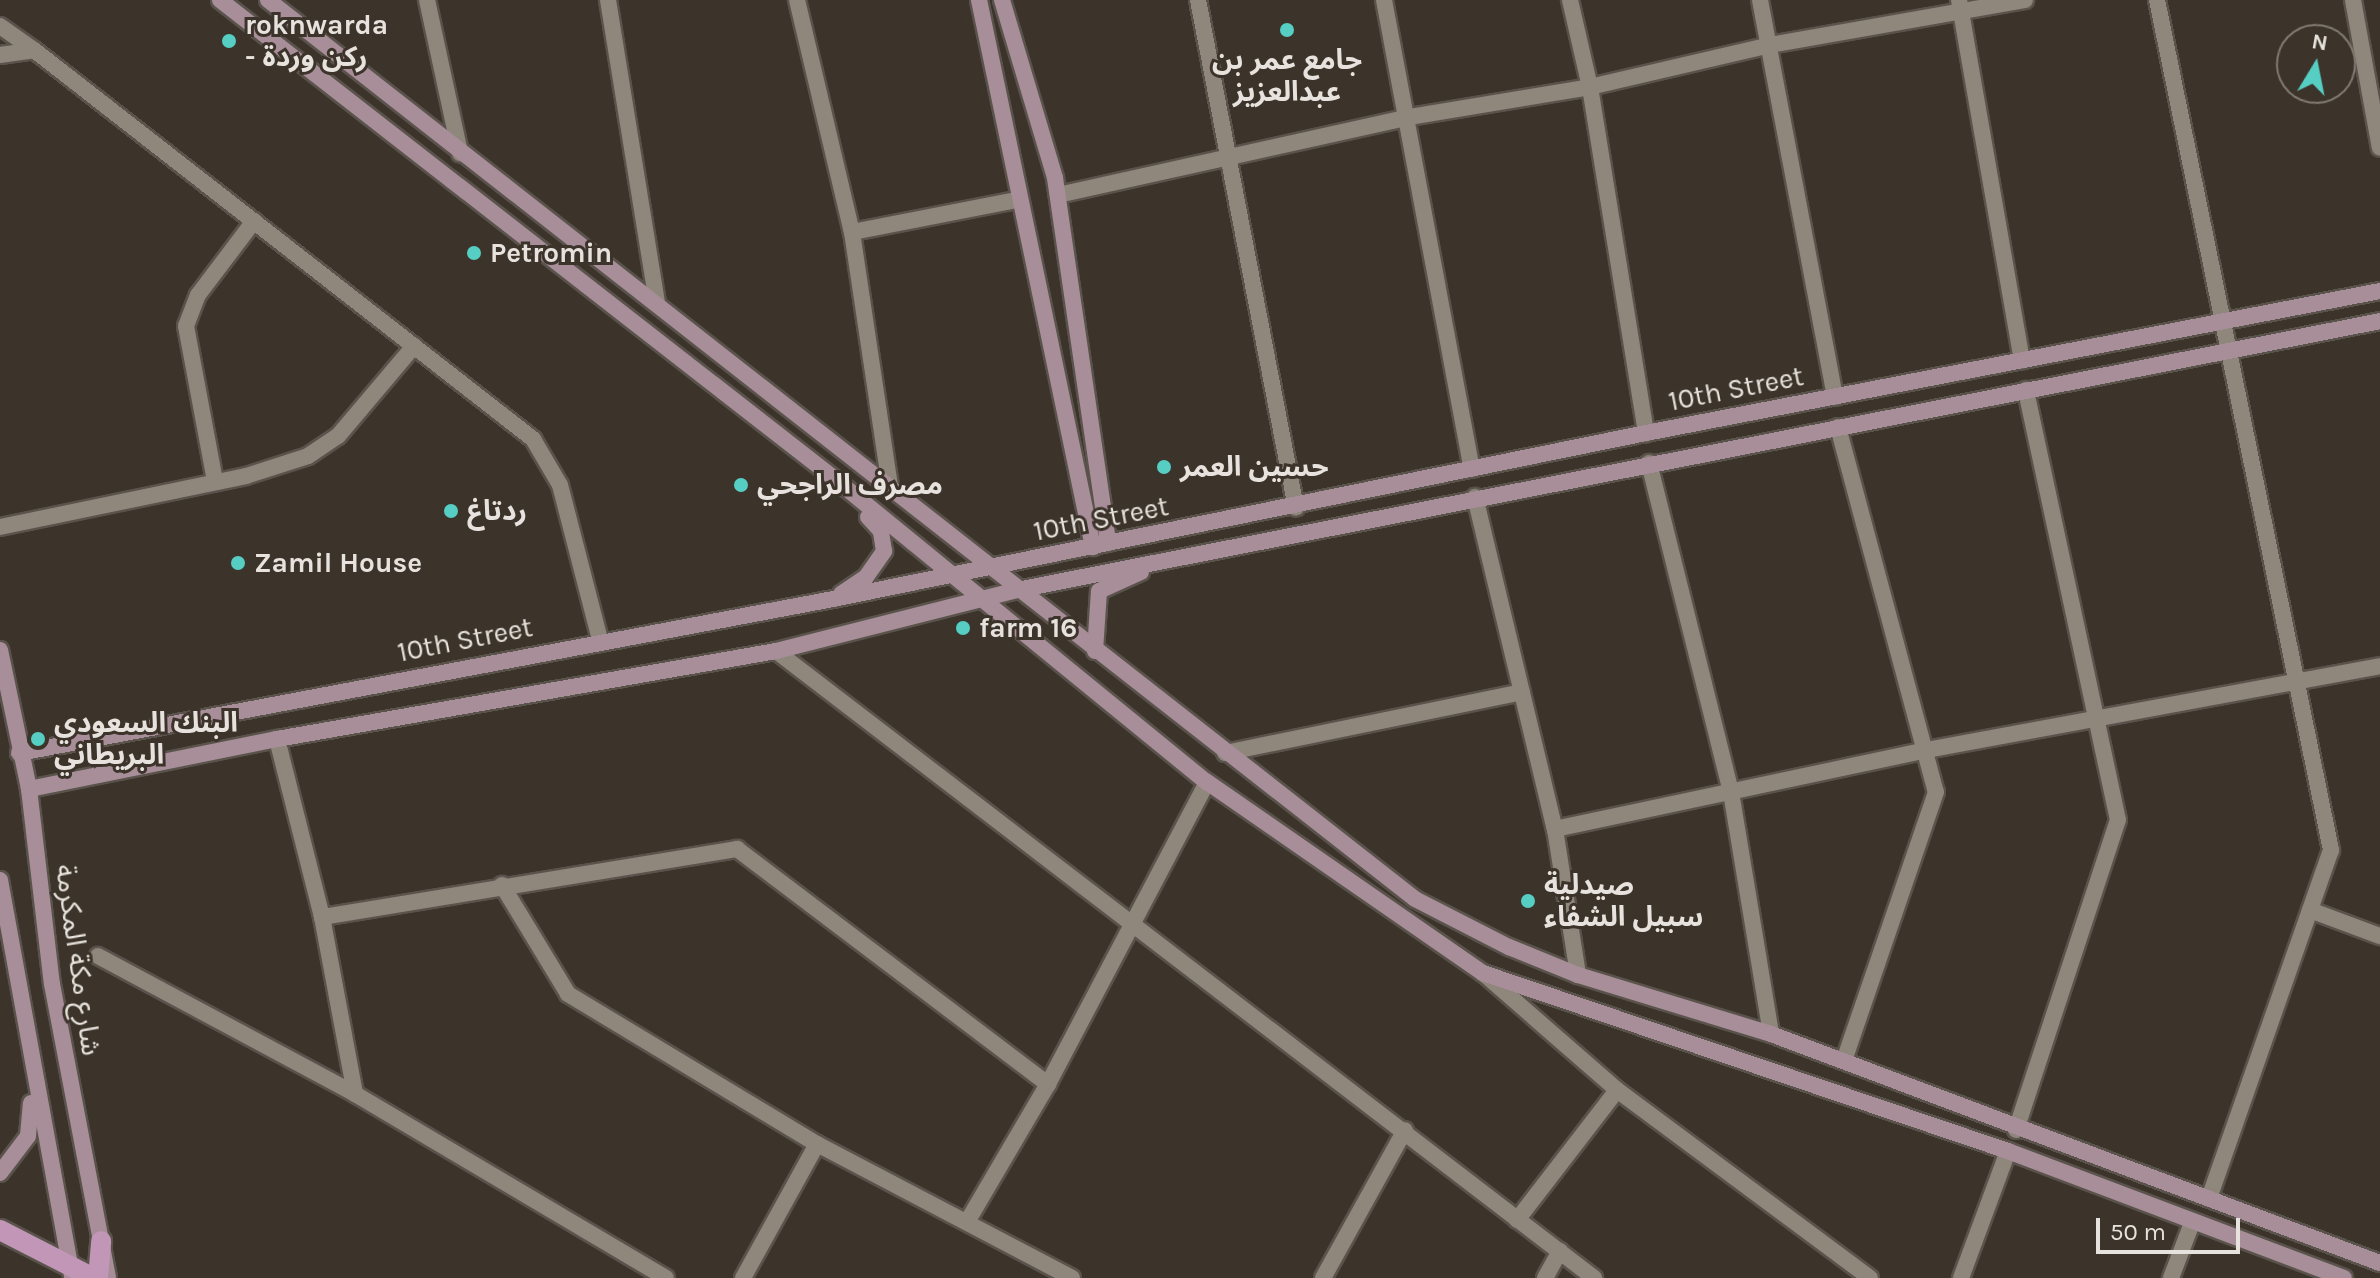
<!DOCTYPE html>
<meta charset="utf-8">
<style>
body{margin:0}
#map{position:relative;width:2380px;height:1278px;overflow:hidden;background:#3c342b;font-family:Karla,"Noto Sans Arabic",sans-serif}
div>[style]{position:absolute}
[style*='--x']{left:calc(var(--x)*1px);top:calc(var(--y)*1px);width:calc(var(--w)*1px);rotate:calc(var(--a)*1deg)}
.roads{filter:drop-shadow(2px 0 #5a534c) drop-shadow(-2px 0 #5a534c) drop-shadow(0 2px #5a534c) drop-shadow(0 -2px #5a534c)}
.street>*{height:16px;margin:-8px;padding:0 8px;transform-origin:8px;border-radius:8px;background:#8f877c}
.secondary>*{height:16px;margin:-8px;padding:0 8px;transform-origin:8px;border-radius:8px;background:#a88e99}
.primary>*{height:20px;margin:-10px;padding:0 10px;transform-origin:10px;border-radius:10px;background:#c296b6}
.dots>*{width:22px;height:22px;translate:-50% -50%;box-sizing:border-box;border:4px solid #3c342b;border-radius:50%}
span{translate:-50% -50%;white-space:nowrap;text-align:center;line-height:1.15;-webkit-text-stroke:6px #3c342b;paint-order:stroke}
.poi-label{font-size:28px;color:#e7e2dd;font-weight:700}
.left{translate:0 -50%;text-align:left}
.street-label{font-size:28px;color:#e7e2dd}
.north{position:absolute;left:2276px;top:24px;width:80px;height:80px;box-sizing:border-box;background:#3c342b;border:2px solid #807a72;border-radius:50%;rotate:10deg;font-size:22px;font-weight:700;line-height:32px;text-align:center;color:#e7e2dd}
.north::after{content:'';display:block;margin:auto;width:28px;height:36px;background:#56cec3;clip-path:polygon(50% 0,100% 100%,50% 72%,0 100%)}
.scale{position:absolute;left:2096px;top:1218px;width:144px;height:36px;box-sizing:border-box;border:4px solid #e7e2dd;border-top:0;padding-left:10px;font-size:24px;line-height:28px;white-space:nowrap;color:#e7e2dd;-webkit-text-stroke:6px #3c342b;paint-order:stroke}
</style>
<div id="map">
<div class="roads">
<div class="street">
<i style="--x:427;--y:0;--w:157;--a:77.8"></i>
<i style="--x:608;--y:0;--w:307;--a:80.8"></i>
<i style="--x:797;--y:0;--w:238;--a:76.7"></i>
<i style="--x:852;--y:232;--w:258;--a:81.5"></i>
<i style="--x:1198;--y:0;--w:517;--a:79.08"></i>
<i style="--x:1384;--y:0;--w:477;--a:79.4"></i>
<i style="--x:1570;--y:0;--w:89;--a:77.1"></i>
<i style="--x:1590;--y:87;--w:351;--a:80.8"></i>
<i style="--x:1760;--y:0;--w:404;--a:79.3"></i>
<i style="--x:1959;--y:0;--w:366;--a:80.1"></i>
<i style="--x:2157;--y:0;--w:868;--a:78.43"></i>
<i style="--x:2331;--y:850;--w:369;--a:109.3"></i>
<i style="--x:2353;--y:0;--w:150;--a:79.7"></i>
<i style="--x:0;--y:26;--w:42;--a:35.2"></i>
<i style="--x:0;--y:55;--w:34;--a:-8"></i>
<i style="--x:34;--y:50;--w:633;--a:37.94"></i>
<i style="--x:533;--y:439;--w:53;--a:59.6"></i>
<i style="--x:560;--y:485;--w:160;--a:75.5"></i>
<i style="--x:1058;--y:195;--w:360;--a:-12.5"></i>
<i style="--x:1409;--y:117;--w:183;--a:-9.4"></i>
<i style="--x:1590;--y:87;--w:185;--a:-13.1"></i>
<i style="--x:1770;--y:45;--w:259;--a:-10"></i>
<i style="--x:852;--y:232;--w:168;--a:-11"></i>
<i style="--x:1838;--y:427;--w:378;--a:75"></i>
<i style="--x:1936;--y:792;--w:284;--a:108.9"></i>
<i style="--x:1649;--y:463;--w:339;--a:76"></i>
<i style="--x:1731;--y:792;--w:245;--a:80.6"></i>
<i style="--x:215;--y:481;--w:158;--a:-100.6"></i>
<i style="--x:186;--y:326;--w:33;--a:-69"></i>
<i style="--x:198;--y:295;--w:93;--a:-52.9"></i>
<i style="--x:1475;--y:497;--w:342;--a:76.5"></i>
<i style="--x:1555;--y:829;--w:148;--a:81"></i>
<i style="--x:0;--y:527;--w:251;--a:-11.7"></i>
<i style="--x:246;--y:476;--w:65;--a:-17.9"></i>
<i style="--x:308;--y:456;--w:36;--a:-34"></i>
<i style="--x:338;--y:436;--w:118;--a:-49.8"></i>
<i style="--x:776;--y:651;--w:1031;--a:37.47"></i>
<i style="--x:277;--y:739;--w:184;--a:75.8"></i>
<i style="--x:322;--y:917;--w:180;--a:79.4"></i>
<i style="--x:355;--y:1094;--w:361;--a:30.6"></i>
<i style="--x:1225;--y:753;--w:303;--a:-11.6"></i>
<i style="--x:1555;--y:829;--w:380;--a:-12"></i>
<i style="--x:1927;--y:750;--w:461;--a:-10.5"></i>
<i style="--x:502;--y:885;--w:127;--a:58.8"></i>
<i style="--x:568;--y:994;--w:291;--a:31.1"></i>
<i style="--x:817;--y:1144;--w:288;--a:27.7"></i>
<i style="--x:2310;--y:910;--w:75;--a:20.4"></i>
<i style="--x:322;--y:917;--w:421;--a:-9.3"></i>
<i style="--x:737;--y:849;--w:390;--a:37.1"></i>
<i style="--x:98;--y:956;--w:292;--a:28.2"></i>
<i style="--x:1483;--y:973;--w:178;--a:41.1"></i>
<i style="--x:1617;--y:1090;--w:315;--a:36.6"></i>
<i style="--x:2016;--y:1130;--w:326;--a:-71.8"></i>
<i style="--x:2118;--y:820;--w:440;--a:-102.1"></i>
<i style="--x:1517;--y:1220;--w:164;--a:-52.4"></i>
<i style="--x:967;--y:1222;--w:160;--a:-59.6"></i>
<i style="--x:1048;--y:1084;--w:341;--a:-62.2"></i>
<i style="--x:743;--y:1278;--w:153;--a:-61.1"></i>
<i style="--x:1323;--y:1278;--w:169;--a:-61"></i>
<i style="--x:1545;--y:1278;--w:31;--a:-61"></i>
<i style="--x:1961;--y:1278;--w:135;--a:-69.7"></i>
<i style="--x:2171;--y:1278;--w:59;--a:-69.1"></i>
</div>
<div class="secondary">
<i style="--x:220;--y:0;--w:780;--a:37.91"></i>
<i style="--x:835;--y:479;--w:480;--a:39.2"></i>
<i style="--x:1207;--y:782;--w:336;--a:34.7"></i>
<i style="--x:1483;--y:973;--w:554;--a:18.73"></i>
<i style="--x:2008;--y:1151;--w:359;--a:20.7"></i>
<i style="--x:268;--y:0;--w:1457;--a:38.09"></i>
<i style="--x:1415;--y:899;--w:106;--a:27.1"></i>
<i style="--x:1509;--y:947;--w:74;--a:22.1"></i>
<i style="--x:1578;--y:975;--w:202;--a:17"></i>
<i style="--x:1771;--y:1034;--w:651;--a:20.61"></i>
<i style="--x:979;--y:0;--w:559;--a:78.23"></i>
<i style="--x:1002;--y:0;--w:186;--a:73.4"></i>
<i style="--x:1055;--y:178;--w:369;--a:81.7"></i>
<i style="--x:841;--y:594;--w:30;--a:-34"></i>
<i style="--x:866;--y:577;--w:32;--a:-55"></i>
<i style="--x:884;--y:551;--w:20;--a:-99"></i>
<i style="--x:881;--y:531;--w:19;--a:-133"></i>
<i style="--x:0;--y:650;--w:142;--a:78.2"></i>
<i style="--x:29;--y:789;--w:196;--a:83.3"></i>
<i style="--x:52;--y:984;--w:299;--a:79.2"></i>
<i style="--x:1095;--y:651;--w:60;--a:-86.2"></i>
<i style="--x:1099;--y:591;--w:46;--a:-24.3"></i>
<i style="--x:19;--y:753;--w:828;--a:-10.71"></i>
<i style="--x:833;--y:599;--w:830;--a:-11.54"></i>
<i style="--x:1646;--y:433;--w:748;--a:-10.95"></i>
<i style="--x:29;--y:789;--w:253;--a:-11.4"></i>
<i style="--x:277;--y:739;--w:507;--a:-10"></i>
<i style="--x:776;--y:651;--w:249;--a:-14.2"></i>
<i style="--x:1017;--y:590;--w:1389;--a:-11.16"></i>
<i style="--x:0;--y:880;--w:404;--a:79.7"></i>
<i style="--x:0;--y:1173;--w:46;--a:-52.9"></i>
<i style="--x:28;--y:1136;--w:33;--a:-85"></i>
</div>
<div class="primary">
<i style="--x:0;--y:1230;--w:106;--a:27.1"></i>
<i style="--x:98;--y:1278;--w:37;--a:-85"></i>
</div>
</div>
<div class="dots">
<i style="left:1287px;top:30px;background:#56cec3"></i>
<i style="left:229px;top:41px;background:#56cec3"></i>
<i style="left:474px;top:253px;background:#56cec3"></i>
<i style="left:1164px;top:467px;background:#56cec3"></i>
<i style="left:741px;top:485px;background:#56cec3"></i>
<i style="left:451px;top:511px;background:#56cec3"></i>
<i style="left:238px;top:563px;background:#56cec3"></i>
<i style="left:963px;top:628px;background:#56cec3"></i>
<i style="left:38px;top:739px;background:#56cec3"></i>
<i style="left:1528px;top:901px;background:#56cec3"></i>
</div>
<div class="poi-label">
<span class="left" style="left:245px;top:41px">roknwarda<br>- ركن وردة</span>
<span style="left:1287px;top:76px">جامع عمر بن<br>عبدالعزيز</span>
<span class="left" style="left:490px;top:253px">Petromin</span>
<span class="left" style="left:1180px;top:467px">حسين العمر</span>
<span class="left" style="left:757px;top:485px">مصرف الراجحي</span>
<span class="left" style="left:467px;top:511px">ردتاغ</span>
<span class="left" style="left:254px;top:563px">Zamil House</span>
<span class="left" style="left:979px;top:628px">farm 16</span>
<span class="left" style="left:54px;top:739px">البنك السعودي<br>البريطاني</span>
<span class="left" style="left:1544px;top:901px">صيدلية<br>سبيل الشفاء</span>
</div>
<div class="street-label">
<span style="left:1736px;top:389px;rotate:-11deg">10th Street</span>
<span style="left:1101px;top:519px;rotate:-11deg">10th Street</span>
<span style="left:465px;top:640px;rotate:-11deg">10th Street</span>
<span style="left:78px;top:960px;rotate:82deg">شارع مكة المكرمة</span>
</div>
<div class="north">N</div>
<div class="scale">50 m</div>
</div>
